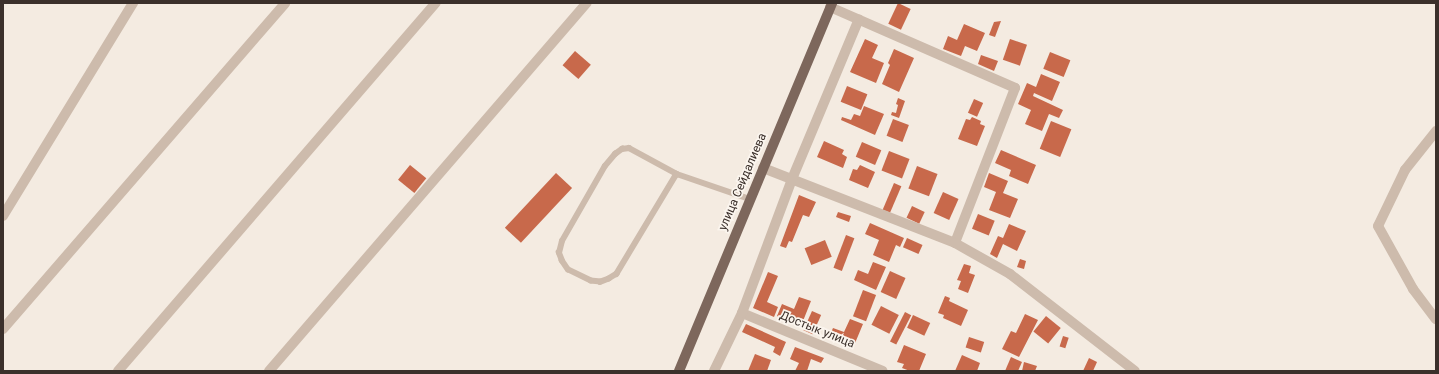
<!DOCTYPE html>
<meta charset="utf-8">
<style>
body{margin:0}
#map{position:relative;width:1439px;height:374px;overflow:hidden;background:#f4ebe1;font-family:Roboto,sans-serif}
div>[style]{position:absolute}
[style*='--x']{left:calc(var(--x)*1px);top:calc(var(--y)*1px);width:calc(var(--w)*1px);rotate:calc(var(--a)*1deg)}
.building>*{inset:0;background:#c8694b;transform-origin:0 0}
.lane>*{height:5.5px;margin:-2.75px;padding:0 2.75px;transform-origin:2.75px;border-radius:2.75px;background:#cdbbac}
.street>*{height:10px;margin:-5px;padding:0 5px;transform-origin:5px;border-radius:5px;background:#cdbbac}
.primary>*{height:10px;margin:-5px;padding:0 5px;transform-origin:5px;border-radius:5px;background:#7d675c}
span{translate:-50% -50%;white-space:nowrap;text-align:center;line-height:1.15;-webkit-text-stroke:3.5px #fbf5ee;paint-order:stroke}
.street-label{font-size:12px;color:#3b302b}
.frame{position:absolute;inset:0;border:4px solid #3b302b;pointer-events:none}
</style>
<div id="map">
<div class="building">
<i style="left:898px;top:3px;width:14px;height:23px;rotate:25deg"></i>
<i style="clip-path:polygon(1001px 21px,995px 37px,989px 35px,994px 22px)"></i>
<i style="clip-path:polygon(964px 24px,985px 33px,977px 51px,965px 46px,961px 56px,943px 49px,948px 36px,957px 40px)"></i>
<i style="clip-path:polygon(865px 39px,878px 45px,872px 58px,884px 63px,876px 83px,850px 72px)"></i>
<i style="left:1010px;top:39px;width:18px;height:22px;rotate:19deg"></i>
<i style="clip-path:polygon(894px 49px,914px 58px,899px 92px,882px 84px,890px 65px,888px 63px)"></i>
<i style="left:575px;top:51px;width:21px;height:19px;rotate:41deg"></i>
<i style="left:1050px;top:52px;width:22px;height:18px;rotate:22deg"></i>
<i style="clip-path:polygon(981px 55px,998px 61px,994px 71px,978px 64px)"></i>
<i style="clip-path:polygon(1041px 74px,1060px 82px,1052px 101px,1034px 93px,1033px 96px,1063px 110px,1059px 118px,1049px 114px,1042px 131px,1025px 124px,1031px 110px,1018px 104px,1027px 83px,1036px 87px)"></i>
<i style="left:847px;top:86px;width:22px;height:17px;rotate:22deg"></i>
<i style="clip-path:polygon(898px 98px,905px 101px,899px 118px,891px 115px,892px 112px,896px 113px,898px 105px,896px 104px)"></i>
<i style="left:974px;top:99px;width:10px;height:15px;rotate:24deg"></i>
<i style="clip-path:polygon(864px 106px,884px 114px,875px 135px,841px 120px,842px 117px,851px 120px,854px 114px,860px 116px)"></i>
<i style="clip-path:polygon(972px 117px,981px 121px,980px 124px,985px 126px,977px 146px,958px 139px,966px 119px,970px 120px)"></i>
<i style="left:893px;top:119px;width:17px;height:18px;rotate:21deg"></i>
<i style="left:1051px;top:121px;width:22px;height:30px;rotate:22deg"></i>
<i style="clip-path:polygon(824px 141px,844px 150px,842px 154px,847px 157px,843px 168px,817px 157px)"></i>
<i style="left:862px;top:142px;width:21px;height:16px;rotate:23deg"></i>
<i style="clip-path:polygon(1001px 150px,1036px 165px,1028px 184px,1009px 176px,1011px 170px,995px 163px)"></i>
<i style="left:889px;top:151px;width:22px;height:21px;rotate:21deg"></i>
<i style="left:410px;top:165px;width:21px;height:19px;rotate:39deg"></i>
<i style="clip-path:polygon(860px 165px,875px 172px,868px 188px,849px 180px,853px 169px,857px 170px)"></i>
<i style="left:917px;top:166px;width:22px;height:24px;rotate:21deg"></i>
<i style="left:556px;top:173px;width:22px;height:75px;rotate:43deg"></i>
<i style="clip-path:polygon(989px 173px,1008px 181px,1003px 193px,1018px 199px,1010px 218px,989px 210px,996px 192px,984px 187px)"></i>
<i style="left:894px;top:183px;width:8px;height:29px;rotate:23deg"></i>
<i style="left:943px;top:192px;width:17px;height:23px;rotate:24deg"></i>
<i style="clip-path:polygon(799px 195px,816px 202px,809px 217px,803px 215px,792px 242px,789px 241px,786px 248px,780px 246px)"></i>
<i style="left:912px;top:206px;width:14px;height:13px;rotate:25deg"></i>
<i style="clip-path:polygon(838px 212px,851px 216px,849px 222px,836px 217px)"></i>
<i style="left:978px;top:214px;width:18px;height:16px;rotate:22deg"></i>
<i style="clip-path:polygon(870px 223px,904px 238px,900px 247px,896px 245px,889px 262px,873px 255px,879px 240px,865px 234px)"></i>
<i style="clip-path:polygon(1009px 224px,1026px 231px,1017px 251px,1003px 244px,997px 258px,990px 254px,998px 236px,1003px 238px)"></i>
<i style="left:846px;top:235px;width:9px;height:35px;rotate:21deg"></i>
<i style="left:907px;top:238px;width:17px;height:10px;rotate:24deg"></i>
<i style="left:825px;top:240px;width:18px;height:22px;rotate:68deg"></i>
<i style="clip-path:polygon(1020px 259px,1026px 261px,1024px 269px,1017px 267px)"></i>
<i style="clip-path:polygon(873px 262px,886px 267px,876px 290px,854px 280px,858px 270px,868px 274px)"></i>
<i style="clip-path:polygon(964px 264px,971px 266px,969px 273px,975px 275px,968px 293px,958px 289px,961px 281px,957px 280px)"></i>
<i style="left:890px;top:271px;width:17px;height:23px;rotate:24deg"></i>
<i style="clip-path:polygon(768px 272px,778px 276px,767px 302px,778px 307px,774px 317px,753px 308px)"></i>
<i style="left:863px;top:290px;width:14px;height:28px;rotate:21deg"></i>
<i style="clip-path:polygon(945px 296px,950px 298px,949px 301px,968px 310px,961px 326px,943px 318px,944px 315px,938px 313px)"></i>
<i style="clip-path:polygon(799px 297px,811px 301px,801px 326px,777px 316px,782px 304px,794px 309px)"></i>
<i style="left:881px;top:306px;width:20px;height:21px;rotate:27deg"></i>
<i style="left:812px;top:311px;width:10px;height:21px;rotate:24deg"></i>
<i style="left:905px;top:312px;width:7px;height:33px;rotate:27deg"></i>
<i style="clip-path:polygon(1025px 314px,1038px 320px,1019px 357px,1002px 349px,1011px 331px,1016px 333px)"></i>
<i style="left:913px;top:315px;width:19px;height:14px;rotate:25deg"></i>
<i style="left:1046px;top:316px;width:19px;height:20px;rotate:39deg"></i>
<i style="clip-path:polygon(850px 319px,863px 324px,853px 348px,829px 337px,833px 328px,844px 332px)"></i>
<i style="clip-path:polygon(746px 324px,786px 342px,780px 356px,773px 352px,775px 347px,742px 332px)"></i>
<i style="left:1063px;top:336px;width:6px;height:11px;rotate:18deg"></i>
<i style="left:969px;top:337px;width:16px;height:11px;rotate:18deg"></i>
<i style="clip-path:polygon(904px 345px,926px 354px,919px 371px,910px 371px,902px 368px,904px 364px,897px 362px)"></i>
<i style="clip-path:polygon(795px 347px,824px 358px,821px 363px,811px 359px,807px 371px,795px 371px,799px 363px,790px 359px)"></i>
<i style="clip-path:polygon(755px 354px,771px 360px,767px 371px,748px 371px)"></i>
<i style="clip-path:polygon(962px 355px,980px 363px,977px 371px,955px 371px)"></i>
<i style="clip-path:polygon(1011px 357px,1022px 362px,1018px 371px,1005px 371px)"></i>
<i style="clip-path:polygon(1089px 358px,1097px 362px,1093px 371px,1083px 371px)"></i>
<i style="clip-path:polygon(1024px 362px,1037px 366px,1035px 371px,1022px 371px)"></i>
</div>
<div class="lane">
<i style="--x:677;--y:174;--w:117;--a:121"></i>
<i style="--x:617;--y:274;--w:9;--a:148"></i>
<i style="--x:609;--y:279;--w:9;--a:159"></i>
<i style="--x:601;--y:282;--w:10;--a:-174"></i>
<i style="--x:591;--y:281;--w:25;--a:-154"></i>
<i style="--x:568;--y:270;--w:11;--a:-124"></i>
<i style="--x:562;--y:261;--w:9;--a:-111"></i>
<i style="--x:559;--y:253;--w:12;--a:-76"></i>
<i style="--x:562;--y:241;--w:86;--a:-60.2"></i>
<i style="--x:605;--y:166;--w:16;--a:-50"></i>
<i style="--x:615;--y:154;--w:9;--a:-36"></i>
<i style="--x:622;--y:149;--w:7;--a:-8"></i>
<i style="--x:629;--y:148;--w:55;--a:28.4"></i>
<i style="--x:677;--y:174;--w:77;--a:18.9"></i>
</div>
<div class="street">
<i style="--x:830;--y:7;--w:202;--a:23.6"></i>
<i style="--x:1015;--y:88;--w:166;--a:111.2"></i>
<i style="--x:1436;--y:131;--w:50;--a:128.5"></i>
<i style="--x:1405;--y:170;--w:62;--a:115.7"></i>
<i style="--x:1378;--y:226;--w:72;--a:60.9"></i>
<i style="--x:1413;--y:289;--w:38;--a:53"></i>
<i style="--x:763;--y:168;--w:206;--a:21.3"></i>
<i style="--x:955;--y:243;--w:63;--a:29.4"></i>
<i style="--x:1010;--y:274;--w:158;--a:37.8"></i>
<i style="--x:3;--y:216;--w:250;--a:-58.6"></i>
<i style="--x:742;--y:313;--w:152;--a:22.4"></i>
<i style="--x:3;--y:329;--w:431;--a:-49.1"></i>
<i style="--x:118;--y:371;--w:486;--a:-49.2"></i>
<i style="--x:269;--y:371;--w:486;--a:-49.2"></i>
<i style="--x:714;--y:371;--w:64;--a:-64.2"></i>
<i style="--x:742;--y:313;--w:143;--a:-69.5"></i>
<i style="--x:792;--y:179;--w:173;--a:-67.3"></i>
</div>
<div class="primary">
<i style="--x:679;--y:371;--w:399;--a:-67.4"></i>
</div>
<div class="street-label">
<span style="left:743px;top:182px;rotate:-67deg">улица Сейдалиева</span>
<span style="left:817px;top:330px;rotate:22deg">Достык улица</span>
</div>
<div class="frame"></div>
</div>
